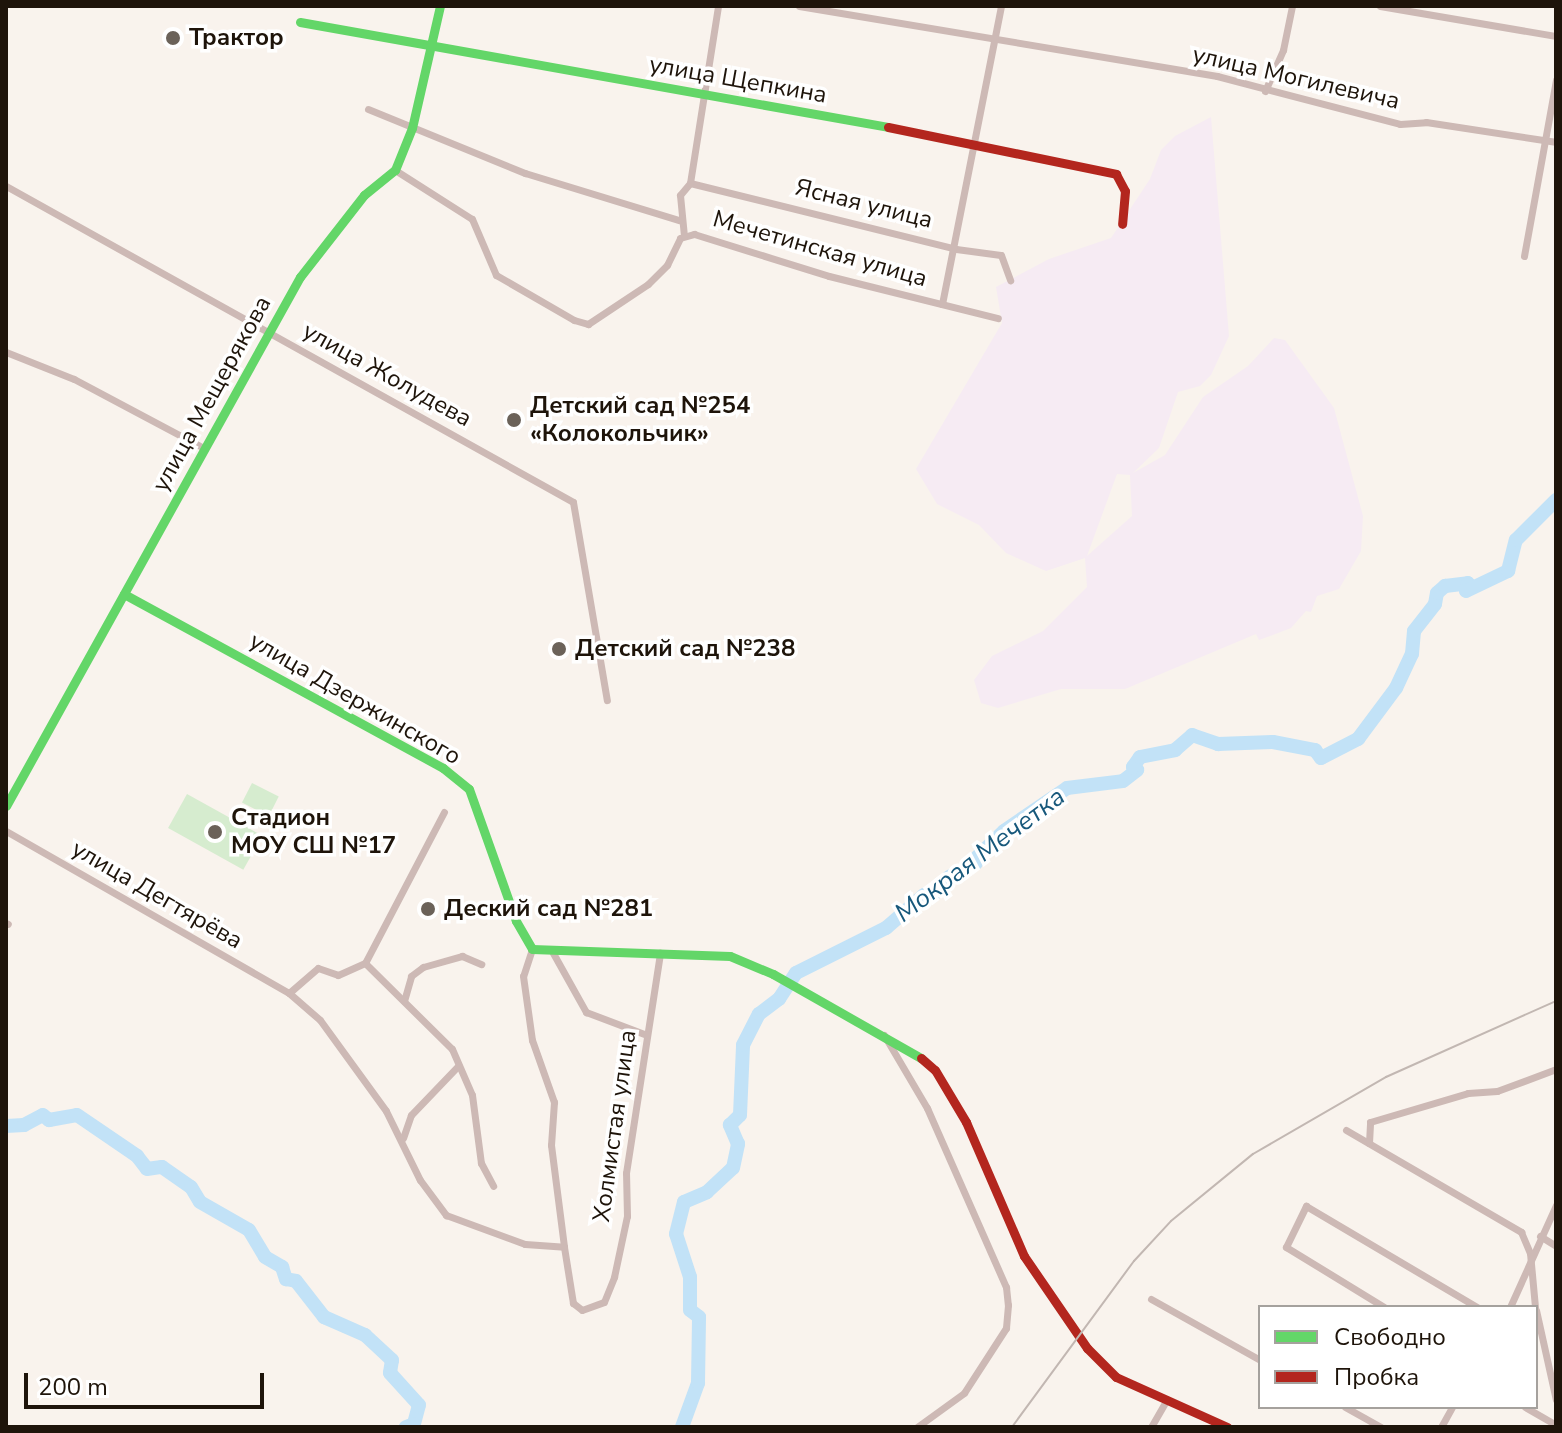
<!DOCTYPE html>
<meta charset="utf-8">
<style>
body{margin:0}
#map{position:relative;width:1562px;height:1433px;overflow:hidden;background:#f9f3ed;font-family:"Nunito Sans",sans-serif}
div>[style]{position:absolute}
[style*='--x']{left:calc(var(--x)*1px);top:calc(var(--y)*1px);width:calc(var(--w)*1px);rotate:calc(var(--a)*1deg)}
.industrial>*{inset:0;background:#f6ebf3}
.green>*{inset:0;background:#d6eccf;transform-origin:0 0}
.river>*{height:14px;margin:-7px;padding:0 7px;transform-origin:7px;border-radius:7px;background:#c2e2f7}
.street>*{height:7px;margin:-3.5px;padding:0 3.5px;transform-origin:3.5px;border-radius:3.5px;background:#cdb9b5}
.fast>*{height:9px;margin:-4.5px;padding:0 4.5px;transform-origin:4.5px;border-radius:4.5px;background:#63d668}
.jam>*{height:9px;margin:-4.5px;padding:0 4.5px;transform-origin:4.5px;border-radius:4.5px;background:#b3261e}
.rail>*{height:2px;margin:-1px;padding:0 1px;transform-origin:1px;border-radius:1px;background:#c2b7b2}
.dots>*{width:22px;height:22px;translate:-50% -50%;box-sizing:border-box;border:4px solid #fff;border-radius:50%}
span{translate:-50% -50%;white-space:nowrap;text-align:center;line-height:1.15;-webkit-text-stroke:7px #fff;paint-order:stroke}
.poi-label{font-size:24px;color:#1e140a;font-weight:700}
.left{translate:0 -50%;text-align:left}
.street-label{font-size:24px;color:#1e140a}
.water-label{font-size:26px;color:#17587b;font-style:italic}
.frame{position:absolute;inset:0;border:8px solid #1e140a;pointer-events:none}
.legend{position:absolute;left:1258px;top:1305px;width:280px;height:104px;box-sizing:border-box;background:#fff;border:2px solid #a5a19d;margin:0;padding:10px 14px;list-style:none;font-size:24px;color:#1e140a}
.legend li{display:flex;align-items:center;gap:16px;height:40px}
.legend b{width:40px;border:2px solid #a5a19d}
.scale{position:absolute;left:24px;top:1373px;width:240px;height:36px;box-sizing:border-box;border:4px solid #1e140a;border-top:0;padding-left:10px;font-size:24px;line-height:28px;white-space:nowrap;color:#1e140a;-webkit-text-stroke:6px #fff;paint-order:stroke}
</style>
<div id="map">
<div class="industrial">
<i style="clip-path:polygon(evenodd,1211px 117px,1229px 336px,1211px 375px,1200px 386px,1178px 392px,1159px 448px,1133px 473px,1165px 455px,1203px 397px,1248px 366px,1274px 338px,1285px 340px,1334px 408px,1363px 516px,1361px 551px,1339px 589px,1317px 596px,1311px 612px,1306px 611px,1291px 628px,1259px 640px,1256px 634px,1125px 689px,1061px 689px,998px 708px,981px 703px,974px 680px,992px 656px,1043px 631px,1087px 587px,1085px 558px,1046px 571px,1006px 553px,979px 525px,937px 504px,916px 469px,1002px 323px,996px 287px,1049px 259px,1111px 238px,1150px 179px,1161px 150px,1175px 136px,1211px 117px,1117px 474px,1130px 475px,1132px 516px,1087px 556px,1117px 474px)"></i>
</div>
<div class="green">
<i style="left:252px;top:783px;width:30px;height:22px;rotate:27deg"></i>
<i style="left:187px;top:794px;width:86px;height:39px;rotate:29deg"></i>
</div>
<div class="river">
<i style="--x:6;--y:1126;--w:18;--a:-3"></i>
<i style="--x:24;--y:1125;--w:21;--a:-28"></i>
<i style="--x:43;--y:1115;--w:8;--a:40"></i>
<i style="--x:49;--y:1120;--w:28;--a:-10"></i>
<i style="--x:77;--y:1115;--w:73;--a:34.3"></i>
<i style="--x:137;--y:1156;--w:16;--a:52"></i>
<i style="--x:147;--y:1169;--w:15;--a:-8"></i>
<i style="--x:162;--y:1167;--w:35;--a:35"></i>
<i style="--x:191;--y:1187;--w:17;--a:59"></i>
<i style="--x:200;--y:1202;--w:56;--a:29.7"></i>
<i style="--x:249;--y:1230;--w:31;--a:59"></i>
<i style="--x:265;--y:1257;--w:20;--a:30"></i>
<i style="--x:282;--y:1267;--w:13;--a:72"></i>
<i style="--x:286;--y:1279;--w:10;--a:11"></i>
<i style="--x:296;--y:1281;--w:46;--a:52.1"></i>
<i style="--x:324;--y:1317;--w:45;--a:23.7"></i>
<i style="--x:365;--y:1335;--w:37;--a:43"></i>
<i style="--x:392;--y:1360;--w:13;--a:99"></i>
<i style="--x:390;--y:1373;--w:43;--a:47.8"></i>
<i style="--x:419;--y:1405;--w:20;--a:105"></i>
<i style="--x:414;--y:1424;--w:9;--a:159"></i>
<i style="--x:682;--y:1427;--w:47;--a:-70"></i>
<i style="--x:698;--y:1383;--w:66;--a:-89.1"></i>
<i style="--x:699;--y:1317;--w:11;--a:-142"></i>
<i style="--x:690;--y:1310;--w:33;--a:-90"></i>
<i style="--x:690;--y:1277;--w:45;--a:-108"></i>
<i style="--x:676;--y:1234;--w:33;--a:-76"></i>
<i style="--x:684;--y:1202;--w:25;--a:-23"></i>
<i style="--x:707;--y:1192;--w:35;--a:-43"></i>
<i style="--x:733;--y:1168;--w:25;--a:-78"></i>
<i style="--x:738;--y:1144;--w:21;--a:-113"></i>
<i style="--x:730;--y:1125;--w:14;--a:-45"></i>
<i style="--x:740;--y:1115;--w:70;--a:-87.5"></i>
<i style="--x:743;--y:1045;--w:35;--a:-63"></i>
<i style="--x:759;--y:1014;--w:25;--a:-37"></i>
<i style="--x:779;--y:999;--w:31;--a:-57"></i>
<i style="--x:796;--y:973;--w:101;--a:-26.6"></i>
<i style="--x:886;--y:928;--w:50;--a:-41"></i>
<i style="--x:924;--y:895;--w:8;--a:7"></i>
<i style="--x:932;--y:896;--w:25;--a:-48"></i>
<i style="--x:949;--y:877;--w:30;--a:-27"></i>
<i style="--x:976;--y:863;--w:4;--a:-104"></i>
<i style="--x:975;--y:859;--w:40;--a:-44"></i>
<i style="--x:1004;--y:831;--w:76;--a:-34.3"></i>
<i style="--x:1067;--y:788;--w:56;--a:-7.1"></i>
<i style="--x:1123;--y:781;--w:18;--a:-38"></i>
<i style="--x:1137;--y:770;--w:5;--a:-143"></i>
<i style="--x:1133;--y:767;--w:12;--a:-55"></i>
<i style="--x:1140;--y:757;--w:36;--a:-11"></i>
<i style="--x:1175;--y:750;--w:23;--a:-41"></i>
<i style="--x:1192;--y:735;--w:28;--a:19"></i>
<i style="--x:1218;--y:744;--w:55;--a:-2.1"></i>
<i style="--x:1273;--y:742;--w:43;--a:10.8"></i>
<i style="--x:1315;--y:750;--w:10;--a:53"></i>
<i style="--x:1321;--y:758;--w:42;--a:-27.2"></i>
<i style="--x:1358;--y:739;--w:64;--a:-53.3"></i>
<i style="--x:1396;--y:688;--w:38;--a:-65"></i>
<i style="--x:1412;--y:654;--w:23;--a:-85"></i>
<i style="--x:1414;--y:631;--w:34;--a:-52"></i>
<i style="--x:1435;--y:604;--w:11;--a:-80"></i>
<i style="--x:1437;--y:593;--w:11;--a:-41"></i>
<i style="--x:1445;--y:586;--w:23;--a:-7"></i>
<i style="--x:1468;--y:583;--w:8;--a:104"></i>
<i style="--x:1466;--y:591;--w:47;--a:-25.5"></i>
<i style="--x:1508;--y:571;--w:32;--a:-76"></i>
<i style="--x:1516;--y:540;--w:57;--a:-45"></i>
</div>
<div class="street">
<i style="--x:799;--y:6;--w:424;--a:9.5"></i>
<i style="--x:1217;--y:76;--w:189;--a:14.7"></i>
<i style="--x:1400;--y:124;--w:26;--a:-4"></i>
<i style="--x:1426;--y:122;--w:132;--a:8.7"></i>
<i style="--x:1380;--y:6;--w:179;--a:9.7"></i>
<i style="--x:1265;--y:91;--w:45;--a:-66.3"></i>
<i style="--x:1283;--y:50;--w:45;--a:-78.4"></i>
<i style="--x:368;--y:109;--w:170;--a:22.2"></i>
<i style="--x:525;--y:173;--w:161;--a:17"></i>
<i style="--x:395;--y:170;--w:91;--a:32.5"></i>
<i style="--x:472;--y:219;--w:61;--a:66.8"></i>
<i style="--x:496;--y:275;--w:90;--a:30"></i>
<i style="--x:574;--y:320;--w:15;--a:16"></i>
<i style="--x:588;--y:324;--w:72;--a:-33.7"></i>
<i style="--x:648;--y:284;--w:27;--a:-45"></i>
<i style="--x:667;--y:265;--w:30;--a:-64"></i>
<i style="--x:680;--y:238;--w:15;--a:-16"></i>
<i style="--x:694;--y:234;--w:141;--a:17.3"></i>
<i style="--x:829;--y:276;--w:174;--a:14"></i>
<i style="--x:690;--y:183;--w:274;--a:13.9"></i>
<i style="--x:956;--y:249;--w:45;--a:7.6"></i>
<i style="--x:1001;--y:255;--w:27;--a:70"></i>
<i style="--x:6;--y:186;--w:649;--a:29.13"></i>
<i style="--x:573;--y:502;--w:201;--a:80.3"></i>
<i style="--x:684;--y:236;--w:41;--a:-95.6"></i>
<i style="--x:680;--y:195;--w:16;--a:-50"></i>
<i style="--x:690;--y:183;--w:179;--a:-81"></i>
<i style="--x:1524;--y:256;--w:179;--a:-79.7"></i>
<i style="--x:942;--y:304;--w:304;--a:-78.8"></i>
<i style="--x:6;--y:352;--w:73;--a:21.7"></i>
<i style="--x:74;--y:379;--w:147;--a:28"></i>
<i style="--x:444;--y:812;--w:170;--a:117.6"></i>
<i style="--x:365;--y:963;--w:122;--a:44.7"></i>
<i style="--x:452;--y:1049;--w:50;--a:66.5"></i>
<i style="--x:472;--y:1095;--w:69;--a:82.5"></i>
<i style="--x:481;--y:1163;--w:26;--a:62"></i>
<i style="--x:6;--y:831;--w:326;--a:29.8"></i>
<i style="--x:289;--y:993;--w:41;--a:41.1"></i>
<i style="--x:320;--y:1020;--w:112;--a:54"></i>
<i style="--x:386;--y:1111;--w:77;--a:63.8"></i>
<i style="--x:420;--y:1180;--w:44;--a:53.4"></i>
<i style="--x:446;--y:1215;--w:84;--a:20.2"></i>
<i style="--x:525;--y:1244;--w:39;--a:4"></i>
<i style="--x:6;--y:923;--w:2;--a:27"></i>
<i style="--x:532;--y:949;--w:28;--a:108"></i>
<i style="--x:523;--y:976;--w:65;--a:82"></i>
<i style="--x:532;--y:1040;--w:66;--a:70.5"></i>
<i style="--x:554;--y:1102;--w:43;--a:94"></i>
<i style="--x:551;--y:1145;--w:103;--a:82.7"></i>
<i style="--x:564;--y:1247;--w:57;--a:80.9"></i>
<i style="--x:573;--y:1303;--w:11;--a:38"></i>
<i style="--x:582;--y:1310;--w:23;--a:-20"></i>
<i style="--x:604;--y:1302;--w:27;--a:-68"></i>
<i style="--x:614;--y:1277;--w:62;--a:-78"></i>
<i style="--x:627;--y:1216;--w:43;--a:-91.3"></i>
<i style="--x:626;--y:1173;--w:223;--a:-81.2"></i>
<i style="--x:553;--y:953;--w:68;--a:60.8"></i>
<i style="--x:586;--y:1012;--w:65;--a:20.7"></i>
<i style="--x:289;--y:993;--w:38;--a:-41"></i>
<i style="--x:318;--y:968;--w:21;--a:19"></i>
<i style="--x:338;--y:975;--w:30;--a:-24"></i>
<i style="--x:404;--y:1001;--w:26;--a:-74"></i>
<i style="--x:411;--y:976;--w:15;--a:-37"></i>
<i style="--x:423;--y:967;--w:41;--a:-15.8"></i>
<i style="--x:462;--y:956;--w:21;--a:23"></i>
<i style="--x:884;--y:1035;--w:85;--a:59.5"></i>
<i style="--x:927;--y:1108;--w:196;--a:66.2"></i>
<i style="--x:1006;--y:1287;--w:18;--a:84"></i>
<i style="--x:1008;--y:1305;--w:23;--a:95"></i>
<i style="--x:1006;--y:1328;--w:77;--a:122.9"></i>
<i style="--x:964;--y:1393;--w:58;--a:144.1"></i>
<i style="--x:1346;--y:1130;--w:203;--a:30.2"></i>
<i style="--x:1521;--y:1232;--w:23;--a:67"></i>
<i style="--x:1530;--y:1253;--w:54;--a:84.7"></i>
<i style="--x:403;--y:1138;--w:24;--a:-71"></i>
<i style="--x:411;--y:1115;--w:68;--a:-46.2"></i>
<i style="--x:1369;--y:1143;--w:21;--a:-87"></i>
<i style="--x:1370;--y:1122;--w:102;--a:-16.5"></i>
<i style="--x:1468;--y:1093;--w:29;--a:-4"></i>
<i style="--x:1497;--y:1091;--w:63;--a:-20.4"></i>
<i style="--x:1540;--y:1236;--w:19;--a:32"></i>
<i style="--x:1151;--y:1299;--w:125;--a:29.2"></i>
<i style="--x:1384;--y:1307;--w:115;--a:-148.5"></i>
<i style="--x:1286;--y:1247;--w:46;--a:-64"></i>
<i style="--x:1306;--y:1206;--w:199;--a:30.6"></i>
<i style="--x:1510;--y:1307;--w:112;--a:-65.7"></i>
<i style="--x:1536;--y:1310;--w:92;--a:77.5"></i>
<i style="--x:1345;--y:1407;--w:41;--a:29.1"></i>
<i style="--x:1525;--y:1407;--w:36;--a:30"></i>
<i style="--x:1151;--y:1427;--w:32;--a:-60"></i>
<i style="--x:1441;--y:1427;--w:23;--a:-61"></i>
</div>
<div class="fast">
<i style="--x:300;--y:22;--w:597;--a:10.12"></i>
<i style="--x:124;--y:594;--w:363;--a:28.6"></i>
<i style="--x:443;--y:768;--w:33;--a:39"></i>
<i style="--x:469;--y:789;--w:140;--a:70.4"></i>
<i style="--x:516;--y:921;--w:32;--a:60"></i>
<i style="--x:532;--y:949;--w:198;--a:2"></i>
<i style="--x:730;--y:956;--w:47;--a:22.7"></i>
<i style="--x:773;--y:974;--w:170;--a:29.6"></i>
<i style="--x:6;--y:806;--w:605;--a:-60.94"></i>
<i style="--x:300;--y:277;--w:104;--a:-52"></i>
<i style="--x:364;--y:195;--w:40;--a:-39"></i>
<i style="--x:395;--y:170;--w:45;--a:-68"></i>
<i style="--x:412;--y:128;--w:125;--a:-77.1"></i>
</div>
<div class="jam">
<i style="--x:888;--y:127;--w:233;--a:11.6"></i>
<i style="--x:1116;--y:174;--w:19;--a:62"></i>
<i style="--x:1125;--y:191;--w:33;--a:95"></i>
<i style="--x:921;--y:1058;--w:18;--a:41"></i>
<i style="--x:935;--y:1070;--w:61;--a:59.2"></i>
<i style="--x:966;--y:1122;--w:146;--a:66.6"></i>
<i style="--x:1024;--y:1256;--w:112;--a:55.6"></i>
<i style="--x:1087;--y:1348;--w:41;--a:45"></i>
<i style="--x:1116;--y:1377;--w:122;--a:24.2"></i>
</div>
<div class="rail">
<i style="--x:1012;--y:1427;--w:206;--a:-53.7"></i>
<i style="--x:1134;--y:1261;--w:54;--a:-47.2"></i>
<i style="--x:1171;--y:1221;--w:106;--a:-39.3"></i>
<i style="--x:1253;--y:1154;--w:154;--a:-30.1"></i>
<i style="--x:1386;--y:1077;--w:186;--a:-24.1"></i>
</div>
<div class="dots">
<i style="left:173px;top:38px;background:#6b6259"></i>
<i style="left:514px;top:420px;background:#6b6259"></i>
<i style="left:559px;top:649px;background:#6b6259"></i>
<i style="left:215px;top:832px;background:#6b6259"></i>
<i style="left:428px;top:909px;background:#6b6259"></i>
</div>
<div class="poi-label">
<span class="left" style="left:189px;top:38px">Трактор</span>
<span class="left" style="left:530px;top:420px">Детский сад №254<br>«Колокольчик»</span>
<span class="left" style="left:575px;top:649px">Детский сад №238</span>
<span class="left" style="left:231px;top:832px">Стадион<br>МОУ СШ №17</span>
<span class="left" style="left:444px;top:909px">Деский сад №281</span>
</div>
<div class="street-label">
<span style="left:1296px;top:78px;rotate:13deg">улица Могилевича</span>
<span style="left:738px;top:80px;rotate:10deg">улица Щепкина</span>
<span style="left:864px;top:204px;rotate:14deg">Ясная улица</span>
<span style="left:820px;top:249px;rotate:16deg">Мечетинская улица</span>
<span style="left:387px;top:375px;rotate:29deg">улица Жолудева</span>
<span style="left:212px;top:394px;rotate:-61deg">улица Мещерякова</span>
<span style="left:355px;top:699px;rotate:30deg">улица Дзержинского</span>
<span style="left:157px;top:895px;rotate:30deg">улица Дегтярёва</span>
<span style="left:615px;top:1126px;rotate:-82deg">Холмистая улица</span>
</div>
<div class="water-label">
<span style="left:980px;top:855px;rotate:-37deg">Мокрая Мечетка</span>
</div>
<div class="frame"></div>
<ul class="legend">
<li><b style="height:10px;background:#63d668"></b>Свободно</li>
<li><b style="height:10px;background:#b3261e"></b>Пробка</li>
</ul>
<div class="scale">200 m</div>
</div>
